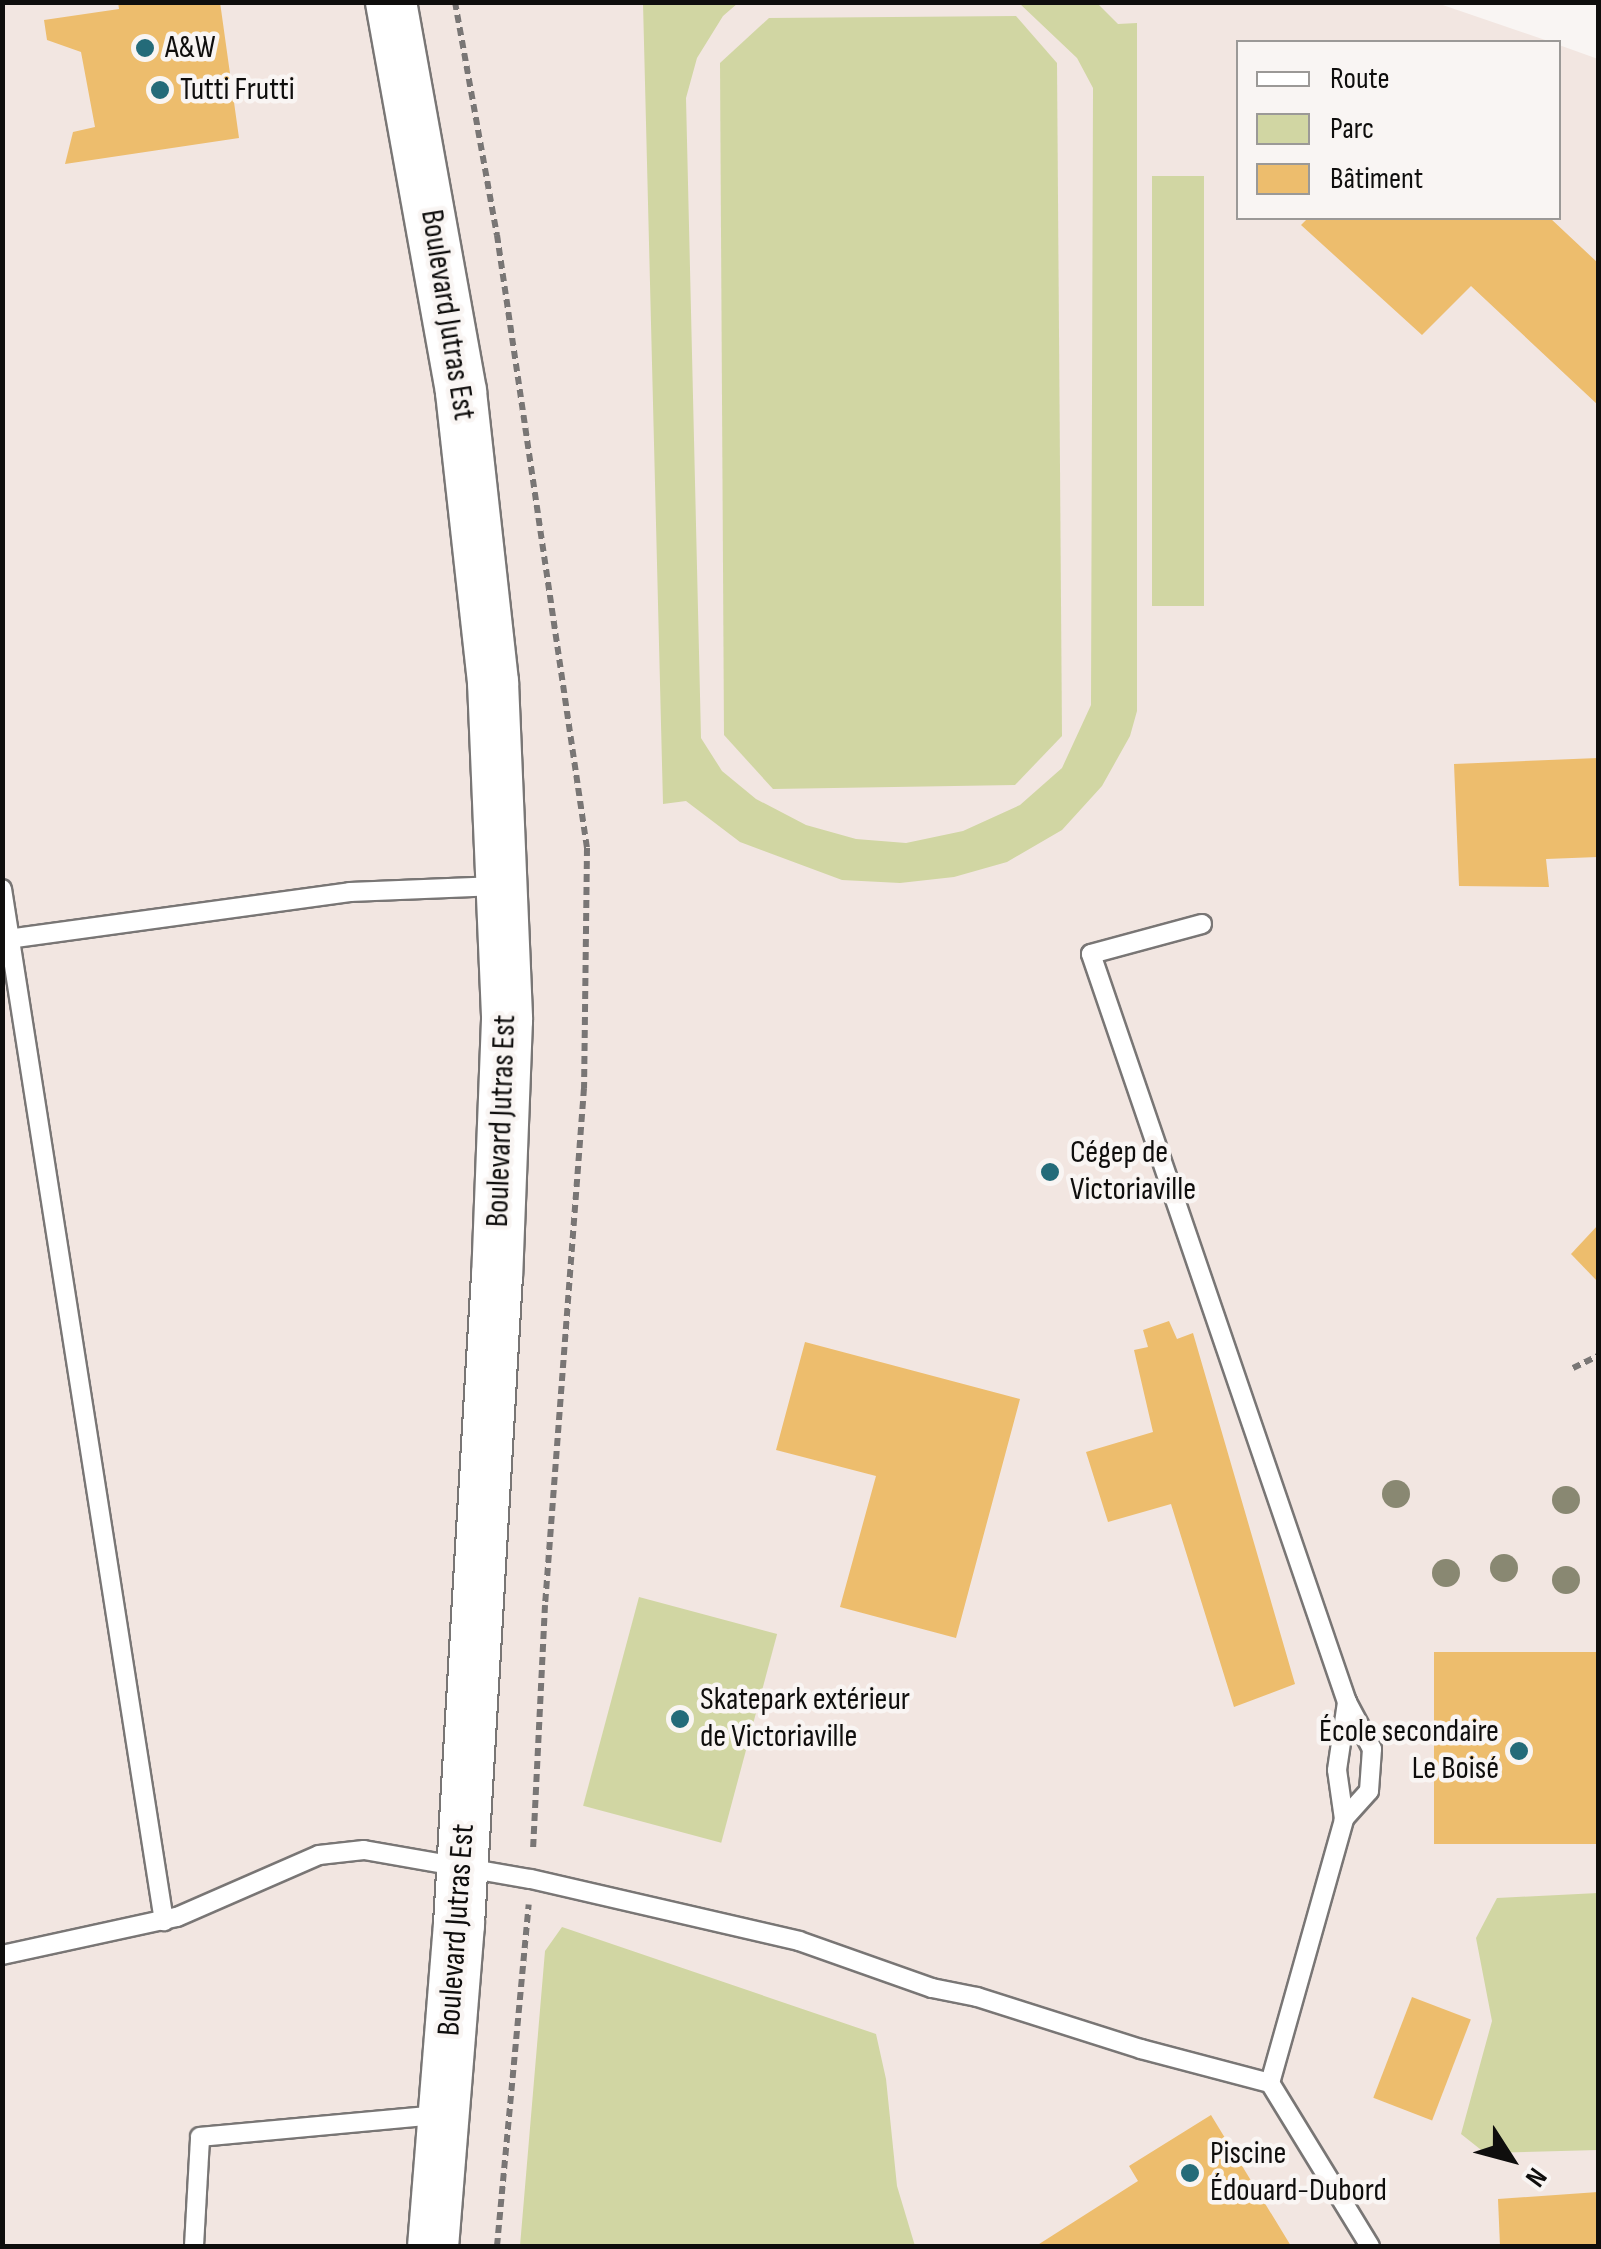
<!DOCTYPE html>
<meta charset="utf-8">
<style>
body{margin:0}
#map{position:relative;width:1601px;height:2249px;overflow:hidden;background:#f9f5f3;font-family:"Sofia Sans Condensed",sans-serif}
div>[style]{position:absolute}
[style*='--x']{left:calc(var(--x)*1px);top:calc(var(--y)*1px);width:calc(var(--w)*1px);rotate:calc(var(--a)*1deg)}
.built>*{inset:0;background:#f2e6e1}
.green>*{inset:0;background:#d1d6a3;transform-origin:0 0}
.building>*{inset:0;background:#edbd6d;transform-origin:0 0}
.path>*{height:6px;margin-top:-3px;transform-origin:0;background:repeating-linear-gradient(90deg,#797675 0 8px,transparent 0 13px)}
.roads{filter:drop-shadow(2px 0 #797675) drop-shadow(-2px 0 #797675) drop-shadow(0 2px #797675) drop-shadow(0 -2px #797675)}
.service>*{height:18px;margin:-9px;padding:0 9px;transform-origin:9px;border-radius:9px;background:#fff}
.secondary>*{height:50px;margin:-25px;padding:0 25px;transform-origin:25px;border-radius:25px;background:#fff}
.trees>*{width:28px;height:28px;margin:-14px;border-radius:50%;background:#898872}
.dots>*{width:28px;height:28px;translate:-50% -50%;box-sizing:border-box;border:5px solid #f9f5f3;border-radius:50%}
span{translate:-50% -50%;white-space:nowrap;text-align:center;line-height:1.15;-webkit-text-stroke:9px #f9f5f3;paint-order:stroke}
.poi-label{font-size:32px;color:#0f0e0d}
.left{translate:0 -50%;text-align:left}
.right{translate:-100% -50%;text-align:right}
.street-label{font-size:32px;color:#0f0e0d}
.frame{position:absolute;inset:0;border:5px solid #0f0e0d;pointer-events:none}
.legend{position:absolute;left:1236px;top:40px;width:325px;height:180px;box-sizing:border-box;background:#f9f5f3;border:2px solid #9b9997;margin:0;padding:12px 18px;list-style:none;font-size:30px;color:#0f0e0d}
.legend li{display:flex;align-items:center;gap:20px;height:50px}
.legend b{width:50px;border:2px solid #9b9997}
.north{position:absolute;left:1461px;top:2109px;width:100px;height:100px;-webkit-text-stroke:8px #f9f5f3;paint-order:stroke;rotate:126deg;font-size:28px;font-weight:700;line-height:40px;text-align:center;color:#0f0e0d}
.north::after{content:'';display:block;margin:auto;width:35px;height:45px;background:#0f0e0d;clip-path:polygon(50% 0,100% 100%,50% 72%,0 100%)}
</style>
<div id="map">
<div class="built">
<i style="clip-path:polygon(1434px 2px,1551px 42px,1238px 42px,1238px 218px,1558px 218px,1559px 45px,1598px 59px,1598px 2246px,3px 2246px,3px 3px)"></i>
</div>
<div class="green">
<i style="clip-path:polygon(643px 3px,738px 3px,723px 16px,697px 58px,686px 98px,701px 738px,722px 771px,756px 799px,806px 825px,856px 839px,906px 843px,963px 831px,1020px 805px,1062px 768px,1091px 705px,1093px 88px,1077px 58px,1019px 3px,1097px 3px,1118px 24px,1137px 23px,1137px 711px,1130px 736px,1102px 786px,1062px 830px,1007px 862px,954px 877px,900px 883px,842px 880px,740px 842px,686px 801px,663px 804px)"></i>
<i style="clip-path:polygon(1016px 16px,1057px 63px,1062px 736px,1015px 785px,773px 789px,724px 735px,720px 63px,769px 18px)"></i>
<i style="left:1204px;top:176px;width:430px;height:52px;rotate:90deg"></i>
<i style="left:639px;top:1597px;width:143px;height:216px;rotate:15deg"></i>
<i style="clip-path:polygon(1598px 1893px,1598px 2150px,1485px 2153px,1461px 2134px,1492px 2021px,1476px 1938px,1497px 1898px)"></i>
<i style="clip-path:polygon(562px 1927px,876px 2034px,886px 2079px,897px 2186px,915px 2246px,520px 2246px,545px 1951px)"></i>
</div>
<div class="building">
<i style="clip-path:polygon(118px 2px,220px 2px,239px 138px,65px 164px,73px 132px,95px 127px,81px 52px,47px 40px,44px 20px,119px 9px)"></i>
<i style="clip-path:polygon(1308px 218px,1550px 218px,1598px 263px,1598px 405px,1471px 286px,1422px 335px,1301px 225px)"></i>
<i style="clip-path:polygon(1598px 758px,1598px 857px,1546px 859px,1549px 887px,1459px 886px,1454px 764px)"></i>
<i style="clip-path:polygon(1598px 1225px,1598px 1282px,1571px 1254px)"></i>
<i style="clip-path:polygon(1169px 1321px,1177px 1339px,1193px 1333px,1295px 1684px,1234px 1707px,1171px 1504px,1108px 1522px,1086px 1452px,1153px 1432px,1134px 1350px,1148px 1347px,1143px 1330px)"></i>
<i style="clip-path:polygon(805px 1342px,1020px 1399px,956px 1638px,840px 1607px,876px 1476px,776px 1450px)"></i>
<i style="left:1598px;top:1652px;width:192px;height:164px;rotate:90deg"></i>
<i style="left:1412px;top:1997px;width:63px;height:108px;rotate:21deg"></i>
<i style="clip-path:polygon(1211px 2115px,1291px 2246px,1036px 2246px,1138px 2181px,1129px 2166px)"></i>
<i style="clip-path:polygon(1598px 2192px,1598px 2246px,1500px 2246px,1498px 2199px)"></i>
</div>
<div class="path">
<i style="--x:455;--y:2;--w:237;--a:79.8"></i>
<i style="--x:497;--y:235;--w:620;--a:81.65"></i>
<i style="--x:587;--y:848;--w:240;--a:90.7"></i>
<i style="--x:584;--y:1088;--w:518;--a:94.31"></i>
<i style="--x:545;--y:1605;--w:247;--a:92.8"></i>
<i style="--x:1573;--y:1368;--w:28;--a:-26"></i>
<i style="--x:497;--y:2246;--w:343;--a:-84.7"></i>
</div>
<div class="roads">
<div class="service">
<i style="--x:2;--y:889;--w:1045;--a:81.08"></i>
<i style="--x:1202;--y:924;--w:115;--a:164.9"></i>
<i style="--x:1091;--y:954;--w:791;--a:71.11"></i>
<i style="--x:1347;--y:1702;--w:53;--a:62"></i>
<i style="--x:1372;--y:1749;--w:42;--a:94.1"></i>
<i style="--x:1369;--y:1791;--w:38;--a:132"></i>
<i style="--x:8;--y:939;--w:345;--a:-7.8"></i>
<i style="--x:350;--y:892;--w:148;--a:-2.3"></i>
<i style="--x:2;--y:1955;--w:179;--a:-12.3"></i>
<i style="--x:177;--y:1917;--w:155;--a:-23.6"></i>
<i style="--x:319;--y:1855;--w:45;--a:-6.3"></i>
<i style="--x:364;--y:1850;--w:169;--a:9.9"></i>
<i style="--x:531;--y:1879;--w:275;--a:13"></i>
<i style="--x:799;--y:1941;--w:141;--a:19.5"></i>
<i style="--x:932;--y:1988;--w:46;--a:11.3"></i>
<i style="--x:977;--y:1997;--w:172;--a:17.6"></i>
<i style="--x:1141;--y:2049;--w:133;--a:14.8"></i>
<i style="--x:1270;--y:2083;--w:191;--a:58.5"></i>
<i style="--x:1270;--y:2083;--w:274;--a:-74.3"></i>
<i style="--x:1344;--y:1819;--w:49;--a:-98.1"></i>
<i style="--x:1337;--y:1770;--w:69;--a:-81.6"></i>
<i style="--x:194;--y:2246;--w:109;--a:-86.8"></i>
<i style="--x:200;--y:2137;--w:239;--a:-5.3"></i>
</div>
<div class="secondary">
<i style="--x:391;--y:2;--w:396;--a:79.8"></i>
<i style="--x:461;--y:392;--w:292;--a:83.7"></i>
<i style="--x:493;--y:682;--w:338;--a:87.6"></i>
<i style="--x:507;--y:1020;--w:255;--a:92.2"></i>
<i style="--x:497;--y:1275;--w:650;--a:93.35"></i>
<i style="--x:459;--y:1924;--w:323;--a:94.6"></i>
</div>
</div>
<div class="trees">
<i style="left:1396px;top:1494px"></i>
<i style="left:1566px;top:1500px"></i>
<i style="left:1504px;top:1568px"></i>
<i style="left:1446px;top:1573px"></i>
<i style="left:1566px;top:1580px"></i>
</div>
<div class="dots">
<i style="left:145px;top:48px;background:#246b79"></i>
<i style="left:160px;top:90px;background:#246b79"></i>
<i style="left:1050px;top:1172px;background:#246b79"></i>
<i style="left:680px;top:1719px;background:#246b79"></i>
<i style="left:1519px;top:1751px;background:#246b79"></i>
<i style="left:1190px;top:2173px;background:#246b79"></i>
</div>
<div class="poi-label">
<span class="left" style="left:165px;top:48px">A&amp;W</span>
<span class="left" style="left:180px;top:90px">Tutti Frutti</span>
<span class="left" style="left:1070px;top:1172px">Cégep de<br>Victoriaville</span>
<span class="left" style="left:700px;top:1719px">Skatepark extérieur<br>de Victoriaville</span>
<span class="right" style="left:1499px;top:1751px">École secondaire<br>Le Boisé</span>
<span class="left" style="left:1210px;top:2173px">Piscine<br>Édouard-Dubord</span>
</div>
<div class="street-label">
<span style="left:447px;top:315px;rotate:81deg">Boulevard Jutras Est</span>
<span style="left:502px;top:1121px;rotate:-88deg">Boulevard Jutras Est</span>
<span style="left:457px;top:1930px;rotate:-86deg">Boulevard Jutras Est</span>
</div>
<div class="frame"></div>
<ul class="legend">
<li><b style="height:12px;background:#fff"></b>Route</li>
<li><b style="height:28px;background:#d1d6a3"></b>Parc</li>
<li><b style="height:28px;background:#edbd6d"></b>Bâtiment</li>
</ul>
<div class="north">N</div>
</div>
